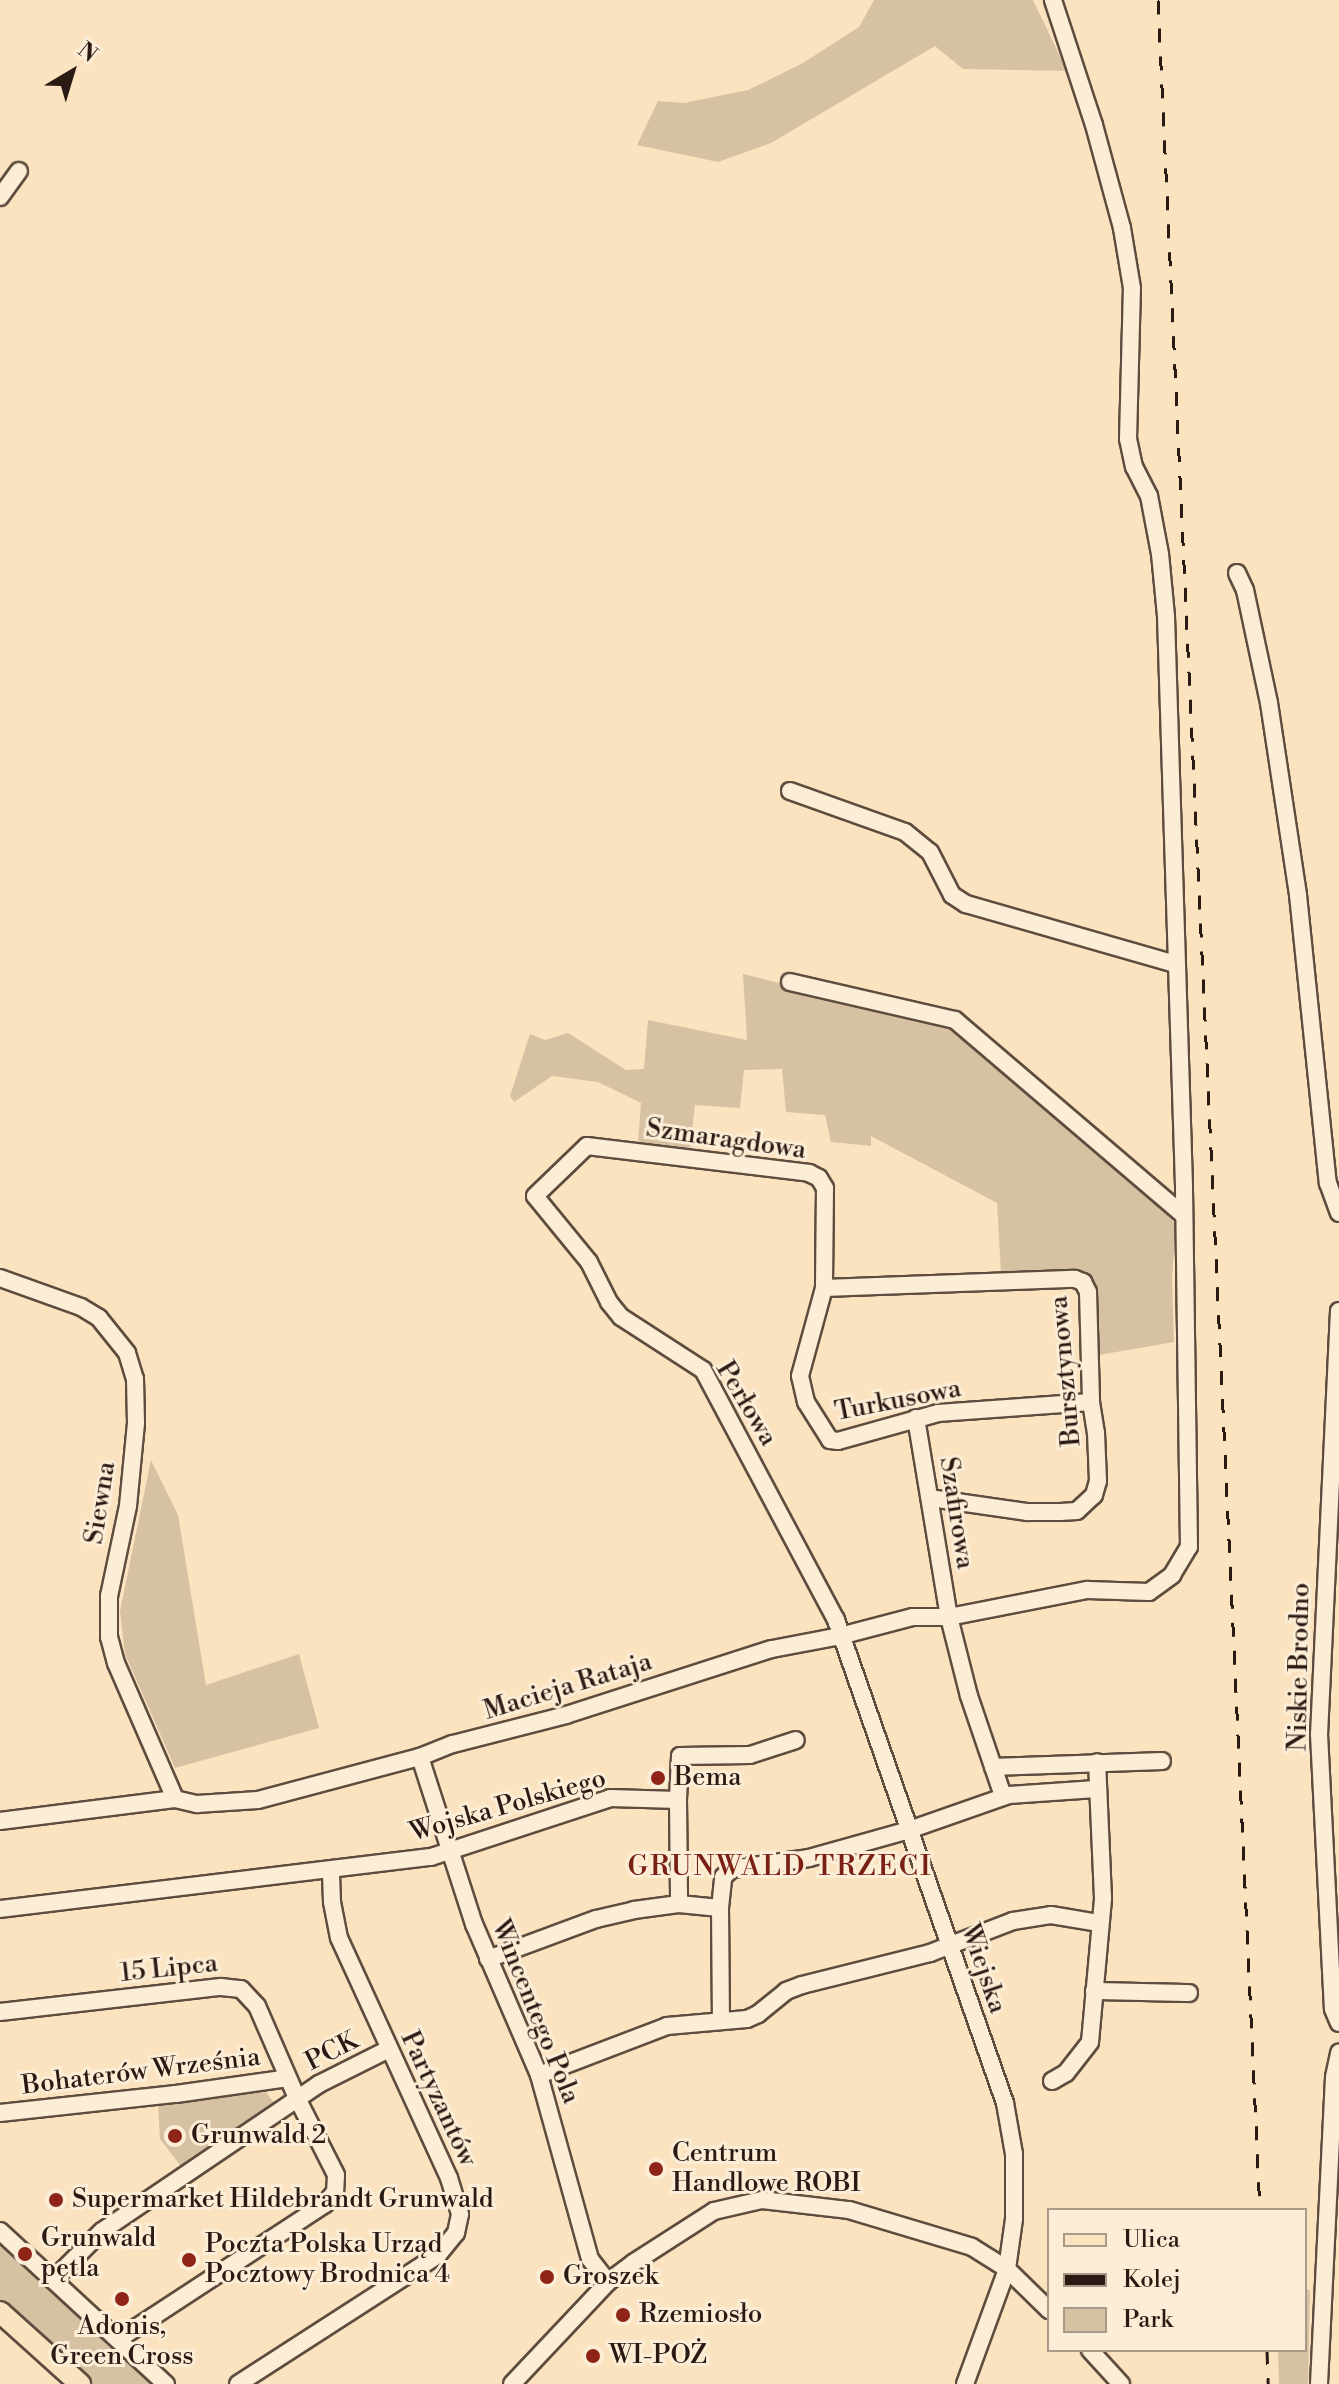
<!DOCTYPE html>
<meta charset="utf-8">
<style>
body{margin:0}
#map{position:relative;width:1339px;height:2384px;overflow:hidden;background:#fbe3c0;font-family:"Libre Bodoni",serif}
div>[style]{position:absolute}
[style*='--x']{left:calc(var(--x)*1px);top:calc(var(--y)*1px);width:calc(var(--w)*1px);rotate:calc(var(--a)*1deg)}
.green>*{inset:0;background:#d7c1a3}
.roads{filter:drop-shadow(2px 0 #5e4c3f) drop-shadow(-2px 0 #5e4c3f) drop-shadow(0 2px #5e4c3f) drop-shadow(0 -2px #5e4c3f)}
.minor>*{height:16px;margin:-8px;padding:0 8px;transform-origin:8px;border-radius:8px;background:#fcedd6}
.major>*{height:20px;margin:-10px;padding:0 10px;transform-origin:10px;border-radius:10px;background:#fbe3c0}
.rail>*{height:3px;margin-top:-1.5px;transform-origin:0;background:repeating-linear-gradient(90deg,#2a1a14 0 14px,transparent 0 28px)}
.dots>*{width:22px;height:22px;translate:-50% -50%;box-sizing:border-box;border:4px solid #fcedd6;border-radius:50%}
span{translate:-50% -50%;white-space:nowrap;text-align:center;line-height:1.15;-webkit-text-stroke:6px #fcedd6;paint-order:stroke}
.street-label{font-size:26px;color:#2a1a14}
.poi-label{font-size:26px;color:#2a1a14}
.left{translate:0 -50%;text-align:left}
.neighbourhood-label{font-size:28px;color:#7a1f14;letter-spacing:2px}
.legend{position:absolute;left:1047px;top:2208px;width:260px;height:144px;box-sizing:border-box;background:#fcedd6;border:2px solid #a89988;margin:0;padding:10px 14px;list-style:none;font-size:24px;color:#2a1a14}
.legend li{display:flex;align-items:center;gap:16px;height:40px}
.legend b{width:40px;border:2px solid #a89988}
.north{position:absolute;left:32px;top:32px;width:80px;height:80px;-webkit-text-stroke:6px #fcedd6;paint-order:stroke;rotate:38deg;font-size:22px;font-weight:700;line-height:32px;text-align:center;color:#2a1a14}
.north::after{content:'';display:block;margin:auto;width:28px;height:36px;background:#2a1a14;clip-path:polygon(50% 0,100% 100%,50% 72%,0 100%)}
</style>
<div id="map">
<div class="green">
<i style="clip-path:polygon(874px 0,1033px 0,1067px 71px,963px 69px,935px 46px,771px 143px,718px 162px,637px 145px,658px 101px,684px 103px,748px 90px,803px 63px,859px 27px)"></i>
<i style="clip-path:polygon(743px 974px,940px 1022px,977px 1045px,1150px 1193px,1176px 1225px,1172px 1278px,1174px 1342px,1099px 1355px,1092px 1281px,1085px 1271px,1001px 1273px,997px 1203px,871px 1136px,871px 1146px,831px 1142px,825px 1115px,786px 1112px,782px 1069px,744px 1070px,740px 1108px,695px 1105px,690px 1149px,638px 1143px,641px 1103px,598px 1082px,552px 1076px,514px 1102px,510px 1096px,530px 1034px,545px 1040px,568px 1033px,626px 1070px,644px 1069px,648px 1020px,747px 1040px)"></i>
<i style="clip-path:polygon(151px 1460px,178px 1515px,206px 1685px,299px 1654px,319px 1728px,175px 1768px,125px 1654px,120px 1611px)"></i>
<i style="clip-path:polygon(266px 2092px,275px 2104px,183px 2169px,160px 2139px,158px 2104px)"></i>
<i style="clip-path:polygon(0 2242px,156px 2384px,93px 2384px,0 2300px)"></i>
<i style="clip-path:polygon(1305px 2290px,1310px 2290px,1308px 2384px,1279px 2384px,1278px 2350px,1305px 2350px)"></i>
</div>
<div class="roads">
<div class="minor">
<i style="--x:0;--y:197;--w:32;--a:-54"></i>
<i style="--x:1237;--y:573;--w:19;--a:65"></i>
<i style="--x:1245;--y:590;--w:116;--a:78"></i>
<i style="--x:1269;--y:703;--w:194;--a:81.4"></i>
<i style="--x:1298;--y:895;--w:290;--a:84.1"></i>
<i style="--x:1328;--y:1183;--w:32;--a:70"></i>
<i style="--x:790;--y:791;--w:122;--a:19.6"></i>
<i style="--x:905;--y:832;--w:32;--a:39"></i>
<i style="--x:930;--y:852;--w:48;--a:62.9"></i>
<i style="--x:952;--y:895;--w:17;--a:33"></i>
<i style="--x:966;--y:904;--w:217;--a:16"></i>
<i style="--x:790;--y:982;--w:169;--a:13"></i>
<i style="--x:955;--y:1020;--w:300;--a:40.5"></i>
<i style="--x:0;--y:1278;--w:86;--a:19.7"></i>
<i style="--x:81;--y:1307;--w:21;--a:31"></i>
<i style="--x:99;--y:1318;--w:45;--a:51.3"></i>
<i style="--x:127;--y:1353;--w:27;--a:73"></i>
<i style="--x:135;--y:1379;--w:44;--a:88.7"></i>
<i style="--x:136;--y:1423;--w:83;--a:95.5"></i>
<i style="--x:128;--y:1506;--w:92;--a:101.9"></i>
<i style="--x:109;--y:1596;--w:41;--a:90"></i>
<i style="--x:109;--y:1637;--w:27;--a:75"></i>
<i style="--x:116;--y:1663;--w:148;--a:66.5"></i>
<i style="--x:824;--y:1288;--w:251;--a:-2.1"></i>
<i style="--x:1075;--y:1279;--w:9;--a:21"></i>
<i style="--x:1083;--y:1282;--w:11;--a:63"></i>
<i style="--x:1088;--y:1292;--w:110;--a:88.4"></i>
<i style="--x:1091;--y:1402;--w:31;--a:81"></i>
<i style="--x:1096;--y:1433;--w:48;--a:87.6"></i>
<i style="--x:1098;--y:1481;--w:15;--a:106"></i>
<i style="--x:1094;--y:1495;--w:23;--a:137"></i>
<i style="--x:1077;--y:1511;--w:17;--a:177"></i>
<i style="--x:1060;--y:1512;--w:33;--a:180"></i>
<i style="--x:1027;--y:1512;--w:98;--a:-171.8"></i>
<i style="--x:1339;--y:1311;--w:423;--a:92.7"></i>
<i style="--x:1319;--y:1734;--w:275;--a:87.1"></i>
<i style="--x:1333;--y:2009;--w:15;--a:67"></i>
<i style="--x:916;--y:1418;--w:202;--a:80.6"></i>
<i style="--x:949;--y:1617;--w:81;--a:75.8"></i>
<i style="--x:969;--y:1696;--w:106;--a:71.2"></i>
<i style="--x:420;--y:1757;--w:176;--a:72.1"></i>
<i style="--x:474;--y:1924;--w:164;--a:66.7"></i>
<i style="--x:539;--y:2075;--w:191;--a:74.5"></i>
<i style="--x:590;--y:2259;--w:29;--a:52"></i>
<i style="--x:993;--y:1767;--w:169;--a:-2"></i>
<i style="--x:678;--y:1800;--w:104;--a:89.4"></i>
<i style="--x:0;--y:1821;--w:176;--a:-7.2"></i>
<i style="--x:175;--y:1799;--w:23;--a:13"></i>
<i style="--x:197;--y:1804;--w:61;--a:-3.8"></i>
<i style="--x:258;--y:1800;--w:168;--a:-14.9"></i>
<i style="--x:420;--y:1757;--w:35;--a:-22"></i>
<i style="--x:453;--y:1744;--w:117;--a:-14.4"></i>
<i style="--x:566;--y:1715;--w:216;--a:-17.8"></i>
<i style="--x:772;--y:1649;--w:69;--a:-10.8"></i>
<i style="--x:840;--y:1636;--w:75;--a:-14.6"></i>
<i style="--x:913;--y:1617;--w:36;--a:0"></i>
<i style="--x:949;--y:1617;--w:141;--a:-11.1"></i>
<i style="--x:1087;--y:1590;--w:62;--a:1.8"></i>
<i style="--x:1149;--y:1592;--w:29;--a:-36"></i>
<i style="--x:1172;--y:1575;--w:33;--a:-59"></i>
<i style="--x:1189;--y:1547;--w:361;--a:-90.8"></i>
<i style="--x:1184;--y:1186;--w:570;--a:-91.81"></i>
<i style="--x:1166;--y:616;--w:62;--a:-95.5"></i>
<i style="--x:1160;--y:554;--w:59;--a:-100.7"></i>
<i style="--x:1149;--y:496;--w:33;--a:-117"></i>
<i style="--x:1134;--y:467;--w:29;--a:-102"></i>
<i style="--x:1128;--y:439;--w:151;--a:-88.5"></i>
<i style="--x:1132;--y:288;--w:61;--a:-99.5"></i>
<i style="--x:1122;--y:228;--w:107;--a:-105.2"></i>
<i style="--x:1094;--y:125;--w:132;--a:-108.2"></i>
<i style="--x:720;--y:1908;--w:110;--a:89.5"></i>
<i style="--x:0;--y:1909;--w:434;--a:-6.9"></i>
<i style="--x:431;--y:1857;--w:188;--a:-18.2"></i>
<i style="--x:610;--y:1798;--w:68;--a:1.7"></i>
<i style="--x:678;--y:1800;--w:44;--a:-87.4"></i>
<i style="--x:680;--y:1756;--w:70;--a:-0.8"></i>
<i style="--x:750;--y:1755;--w:48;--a:-18.1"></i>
<i style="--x:488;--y:1959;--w:115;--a:-20.3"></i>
<i style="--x:596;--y:1919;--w:39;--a:-13"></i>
<i style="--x:634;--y:1910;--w:45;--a:-7.6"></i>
<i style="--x:679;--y:1904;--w:41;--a:5.6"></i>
<i style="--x:720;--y:1908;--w:31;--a:-84"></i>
<i style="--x:723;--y:1877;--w:12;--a:-42"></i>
<i style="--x:732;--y:1869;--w:78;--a:-8.1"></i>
<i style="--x:809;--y:1858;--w:104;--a:-15.6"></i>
<i style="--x:909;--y:1830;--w:106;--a:-19.3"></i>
<i style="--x:1009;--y:1795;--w:87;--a:-3.9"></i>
<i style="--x:1094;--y:1991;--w:95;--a:1.2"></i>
<i style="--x:0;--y:2012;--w:222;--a:-6.5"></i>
<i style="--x:221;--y:1987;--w:20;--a:6"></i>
<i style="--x:241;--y:1989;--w:23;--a:47"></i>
<i style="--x:257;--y:2006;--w:100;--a:66.5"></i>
<i style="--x:297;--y:2098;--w:86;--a:63.1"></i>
<i style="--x:336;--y:2175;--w:17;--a:93"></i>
<i style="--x:335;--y:2192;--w:16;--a:130"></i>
<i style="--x:325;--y:2204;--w:246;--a:146.8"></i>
<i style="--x:539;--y:2075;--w:137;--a:-20.9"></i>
<i style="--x:667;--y:2026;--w:80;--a:-5"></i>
<i style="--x:747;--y:2019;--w:12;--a:-24"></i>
<i style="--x:758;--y:2014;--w:36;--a:-39"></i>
<i style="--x:786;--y:1991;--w:17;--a:-21"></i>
<i style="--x:802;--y:1985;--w:132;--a:-14"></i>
<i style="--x:930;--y:1953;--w:89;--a:-21.1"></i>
<i style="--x:1013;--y:1921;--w:38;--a:-9"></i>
<i style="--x:1051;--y:1915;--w:49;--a:9.5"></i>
<i style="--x:1052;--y:2081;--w:16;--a:-30"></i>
<i style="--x:1066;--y:2073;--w:39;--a:-52"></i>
<i style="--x:1090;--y:2042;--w:145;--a:-84.8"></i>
<i style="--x:1103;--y:1898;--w:136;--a:-92.5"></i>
<i style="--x:0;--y:2113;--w:177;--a:-6.2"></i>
<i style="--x:176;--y:2094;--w:113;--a:-8.1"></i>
<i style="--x:0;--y:2231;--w:226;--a:42.7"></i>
<i style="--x:53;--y:2280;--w:69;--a:-45"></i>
<i style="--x:102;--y:2231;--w:262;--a:-34.1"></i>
<i style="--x:319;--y:2084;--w:78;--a:-26.6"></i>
<i style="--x:1090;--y:2350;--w:46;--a:47.6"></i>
<i style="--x:238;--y:2384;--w:238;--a:-32.8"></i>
<i style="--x:438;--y:2255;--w:28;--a:-51"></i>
<i style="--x:456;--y:2233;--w:19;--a:-78"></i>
<i style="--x:460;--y:2214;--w:38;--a:-107"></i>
<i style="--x:449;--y:2178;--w:264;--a:-114.6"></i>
<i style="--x:339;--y:1938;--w:37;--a:-101"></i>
<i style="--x:332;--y:1902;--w:32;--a:-92"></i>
<i style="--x:512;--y:2384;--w:140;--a:-46.7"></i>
<i style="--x:608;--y:2282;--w:31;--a:-37"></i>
<i style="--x:633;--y:2263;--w:96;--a:-32.7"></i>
<i style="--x:714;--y:2211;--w:49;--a:-12.9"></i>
<i style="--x:762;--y:2200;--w:88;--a:6.6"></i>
<i style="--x:849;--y:2210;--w:128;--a:16.7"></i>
<i style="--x:972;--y:2247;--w:41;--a:32.2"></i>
<i style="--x:1007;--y:2269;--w:59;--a:44.3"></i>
<i style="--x:965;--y:2384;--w:122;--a:-69.9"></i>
<i style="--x:1007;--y:2269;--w:50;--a:-82"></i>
<i style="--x:1014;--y:2219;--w:65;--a:-90"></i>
<i style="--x:1014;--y:2154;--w:52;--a:-100"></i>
<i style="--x:1005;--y:2103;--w:512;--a:-109.28"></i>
<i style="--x:836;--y:1620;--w:283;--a:-118"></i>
<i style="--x:703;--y:1370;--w:98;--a:-147.1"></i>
<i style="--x:621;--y:1317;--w:19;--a:-129"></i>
<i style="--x:609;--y:1302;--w:45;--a:-116.6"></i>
<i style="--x:589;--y:1262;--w:85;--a:-129.3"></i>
<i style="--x:535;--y:1196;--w:72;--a:-43.9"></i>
<i style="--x:587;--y:1146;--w:224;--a:6.9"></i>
<i style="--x:809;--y:1173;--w:11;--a:27"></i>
<i style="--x:819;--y:1178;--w:12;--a:59"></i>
<i style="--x:825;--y:1188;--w:100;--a:90.6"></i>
<i style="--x:824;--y:1288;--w:91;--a:105.3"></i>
<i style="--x:800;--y:1376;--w:27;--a:77"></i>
<i style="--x:806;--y:1402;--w:45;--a:57.7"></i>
<i style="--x:830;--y:1440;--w:8;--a:7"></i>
<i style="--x:838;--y:1441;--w:104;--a:-15.6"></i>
<i style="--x:938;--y:1413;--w:153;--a:-4.1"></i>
<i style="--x:1319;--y:2384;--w:307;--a:-87.2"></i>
<i style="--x:1334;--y:2077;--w:25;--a:-78"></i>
</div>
<div class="major">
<i style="--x:0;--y:2312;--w:108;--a:42"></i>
</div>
</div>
<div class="rail">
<i style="--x:1158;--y:0;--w:2212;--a:87.36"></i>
<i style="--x:1267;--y:2350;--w:34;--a:88"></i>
</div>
<div class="dots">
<i style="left:658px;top:1778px;background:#8f2418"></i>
<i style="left:175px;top:2136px;background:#8f2418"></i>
<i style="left:656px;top:2169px;background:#8f2418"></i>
<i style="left:56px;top:2200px;background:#8f2418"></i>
<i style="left:25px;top:2254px;background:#8f2418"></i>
<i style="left:189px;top:2260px;background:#8f2418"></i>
<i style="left:547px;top:2277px;background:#8f2418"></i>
<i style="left:122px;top:2299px;background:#8f2418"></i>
<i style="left:623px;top:2315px;background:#8f2418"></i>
<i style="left:593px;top:2356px;background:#8f2418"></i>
</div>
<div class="street-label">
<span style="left:726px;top:1140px;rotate:8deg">Szmaragdowa</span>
<span style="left:1066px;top:1371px;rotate:-95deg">Bursztynowa</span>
<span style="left:898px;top:1401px;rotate:-11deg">Turkusowa</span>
<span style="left:746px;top:1404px;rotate:59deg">Perłowa</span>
<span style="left:101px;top:1503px;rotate:-81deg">Siewna</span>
<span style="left:956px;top:1513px;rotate:81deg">Szafirowa</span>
<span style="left:1300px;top:1667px;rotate:-89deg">Niskie Brodno</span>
<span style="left:568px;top:1687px;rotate:-17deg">Macieja Rataja</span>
<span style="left:508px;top:1806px;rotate:-16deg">Wojska Polskiego</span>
<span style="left:169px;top:1969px;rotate:-6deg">15 Lipca</span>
<span style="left:983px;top:1969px;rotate:71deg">Wiejska</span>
<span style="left:535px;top:2012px;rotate:68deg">Wincentego Pola</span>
<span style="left:332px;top:2052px;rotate:-27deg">PCK</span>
<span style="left:141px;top:2072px;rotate:-7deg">Bohaterów Września</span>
<span style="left:438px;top:2099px;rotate:65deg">Partyzantów</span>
</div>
<div class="poi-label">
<span class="left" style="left:674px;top:1778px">Bema</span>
<span class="left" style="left:191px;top:2136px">Grunwald 2</span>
<span class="left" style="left:672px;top:2169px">Centrum<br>Handlowe ROBI</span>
<span class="left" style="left:72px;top:2200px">Supermarket Hildebrandt Grunwald</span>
<span class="left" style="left:41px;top:2254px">Grunwald<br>pętla</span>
<span class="left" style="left:205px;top:2260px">Poczta Polska Urząd<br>Pocztowy Brodnica 4</span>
<span class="left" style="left:563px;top:2277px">Groszek</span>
<span class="left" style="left:639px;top:2315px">Rzemiosło</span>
<span style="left:122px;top:2342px">Adonis,<br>Green Cross</span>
<span class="left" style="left:609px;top:2356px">WI-POŻ</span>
</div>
<div class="neighbourhood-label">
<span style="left:780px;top:1867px">GRUNWALD TRZECI</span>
</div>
<ul class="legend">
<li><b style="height:10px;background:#fbe3c0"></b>Ulica</li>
<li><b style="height:10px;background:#2a1a14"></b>Kolej</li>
<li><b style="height:22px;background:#d7c1a3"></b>Park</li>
</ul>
<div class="north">N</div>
</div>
